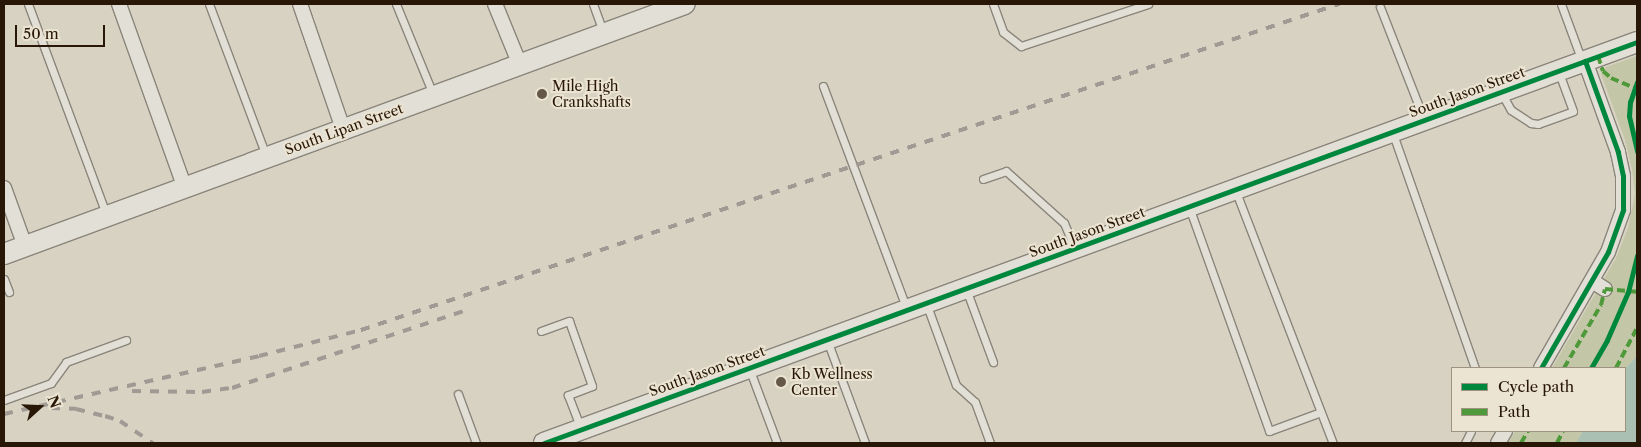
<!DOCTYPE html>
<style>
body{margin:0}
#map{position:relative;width:1641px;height:447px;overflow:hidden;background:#d8d2c3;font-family:"Libre Caslon Text",serif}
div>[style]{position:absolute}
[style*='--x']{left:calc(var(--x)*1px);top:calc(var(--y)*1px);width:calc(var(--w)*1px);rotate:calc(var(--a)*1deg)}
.green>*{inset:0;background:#c4c7a7}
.water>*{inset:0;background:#a9c0b3}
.roads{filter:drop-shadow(1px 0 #8a857a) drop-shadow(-1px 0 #8a857a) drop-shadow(0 1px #8a857a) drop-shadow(0 -1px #8a857a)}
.lane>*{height:7px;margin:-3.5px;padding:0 3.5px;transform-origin:3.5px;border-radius:3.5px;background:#e2dfd7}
.street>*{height:14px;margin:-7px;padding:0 7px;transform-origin:7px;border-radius:7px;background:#e2dfd7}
.secondary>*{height:20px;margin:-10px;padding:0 10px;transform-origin:10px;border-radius:10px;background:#e2dfd7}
.rail>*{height:4px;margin-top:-2px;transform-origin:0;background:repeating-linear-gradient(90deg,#9f9a93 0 9px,transparent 0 18px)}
.quiet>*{height:4px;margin-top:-2px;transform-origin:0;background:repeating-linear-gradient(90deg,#4e993a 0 8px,transparent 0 12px)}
.cycleway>*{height:5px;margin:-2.5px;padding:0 2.5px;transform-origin:2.5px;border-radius:2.5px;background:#00873e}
.dots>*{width:14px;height:14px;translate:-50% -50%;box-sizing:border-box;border:2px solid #ece4d2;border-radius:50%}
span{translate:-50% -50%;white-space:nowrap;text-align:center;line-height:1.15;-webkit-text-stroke:4px #ece4d2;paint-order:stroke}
.poi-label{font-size:14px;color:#281707}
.left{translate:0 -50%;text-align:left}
.street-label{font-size:14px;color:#281707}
.frame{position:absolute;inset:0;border:5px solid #281707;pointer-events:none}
.legend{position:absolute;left:1451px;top:367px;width:175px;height:65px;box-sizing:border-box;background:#ece4d2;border:1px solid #9e9281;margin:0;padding:6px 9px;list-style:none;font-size:15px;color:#281707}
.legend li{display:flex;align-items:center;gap:10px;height:25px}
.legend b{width:25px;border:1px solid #9e9281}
.north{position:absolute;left:15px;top:382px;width:50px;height:50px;-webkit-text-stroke:4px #ece4d2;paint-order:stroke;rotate:70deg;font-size:14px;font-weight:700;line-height:20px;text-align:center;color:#281707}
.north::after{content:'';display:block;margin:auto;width:18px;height:22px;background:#281707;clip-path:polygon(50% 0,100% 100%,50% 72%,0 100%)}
.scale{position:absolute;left:15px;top:25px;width:90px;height:22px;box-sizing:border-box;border:2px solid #281707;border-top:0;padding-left:6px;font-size:15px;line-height:18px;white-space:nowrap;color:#281707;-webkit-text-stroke:4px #ece4d2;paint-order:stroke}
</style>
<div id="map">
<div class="green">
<i style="clip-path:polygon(1637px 56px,1637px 356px,1625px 369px,1552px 368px,1616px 258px,1628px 228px,1635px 194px,1632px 169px,1625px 140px,1601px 74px,1606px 67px)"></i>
<i style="clip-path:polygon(1515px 431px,1583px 431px,1576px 443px,1508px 443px)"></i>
</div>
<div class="water">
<i style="clip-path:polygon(1637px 356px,1637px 443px,1576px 443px,1583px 431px,1625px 431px,1625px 369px)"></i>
</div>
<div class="roads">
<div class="lane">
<i style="--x:28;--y:4;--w:224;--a:69.6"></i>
<i style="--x:209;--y:4;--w:162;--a:69.4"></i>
<i style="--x:396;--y:4;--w:97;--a:67.7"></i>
<i style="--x:593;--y:4;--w:30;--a:70"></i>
<i style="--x:993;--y:4;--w:30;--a:70"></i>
<i style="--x:1003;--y:32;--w:23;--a:38"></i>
<i style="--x:1021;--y:46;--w:134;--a:-18.3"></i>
<i style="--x:1561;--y:4;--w:61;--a:69.8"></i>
<i style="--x:1380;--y:7;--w:120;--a:68.6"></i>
<i style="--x:823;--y:86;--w:236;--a:69.4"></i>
<i style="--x:1502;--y:94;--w:18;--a:61"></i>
<i style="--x:1511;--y:110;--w:24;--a:33"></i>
<i style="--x:1531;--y:123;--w:7;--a:8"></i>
<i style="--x:1538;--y:124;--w:37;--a:-20"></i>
<i style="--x:1573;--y:111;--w:40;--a:-110.2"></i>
<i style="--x:1393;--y:134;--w:248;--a:70.7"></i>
<i style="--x:983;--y:179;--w:24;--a:-19"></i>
<i style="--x:1006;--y:171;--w:78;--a:41.9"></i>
<i style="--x:1064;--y:223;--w:25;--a:67"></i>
<i style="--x:1236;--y:192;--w:269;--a:68.9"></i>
<i style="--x:1189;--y:207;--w:238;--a:70.3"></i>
<i style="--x:1269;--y:431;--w:55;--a:-20.1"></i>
<i style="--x:4;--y:279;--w:14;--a:69"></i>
<i style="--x:966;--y:289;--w:78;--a:69.7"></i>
<i style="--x:926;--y:303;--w:87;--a:69.9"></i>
<i style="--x:956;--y:385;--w:25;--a:42"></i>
<i style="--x:975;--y:402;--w:44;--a:69.9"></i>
<i style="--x:541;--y:331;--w:30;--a:-20"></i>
<i style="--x:569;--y:321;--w:69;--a:70.5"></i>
<i style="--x:592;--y:386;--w:26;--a:159"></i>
<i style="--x:568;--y:395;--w:34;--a:69"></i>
<i style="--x:827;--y:340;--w:110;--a:69.7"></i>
<i style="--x:749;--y:368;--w:80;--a:69.5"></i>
<i style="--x:458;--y:394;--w:52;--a:69.8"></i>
<i style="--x:4;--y:400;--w:50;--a:-19.9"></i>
<i style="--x:51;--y:383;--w:26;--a:-54"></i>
<i style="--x:66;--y:362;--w:64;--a:-20.1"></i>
<i style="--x:1465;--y:443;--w:13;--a:-63"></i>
</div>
<div class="street">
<i style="--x:119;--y:4;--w:195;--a:70.3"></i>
<i style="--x:300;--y:4;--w:132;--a:71"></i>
<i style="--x:495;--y:4;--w:66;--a:67.7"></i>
<i style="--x:4;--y:188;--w:62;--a:70.1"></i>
<i style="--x:1592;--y:281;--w:15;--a:32"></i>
<i style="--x:1541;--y:368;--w:134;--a:-60"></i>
<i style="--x:1608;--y:252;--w:45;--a:-70.3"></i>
<i style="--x:1623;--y:210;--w:34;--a:-90"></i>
<i style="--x:1623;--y:176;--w:25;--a:-102"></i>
<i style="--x:1618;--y:152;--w:97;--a:-109.9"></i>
<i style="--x:1498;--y:443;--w:14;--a:-60"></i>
</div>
<div class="secondary">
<i style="--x:4;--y:254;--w:725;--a:-20.16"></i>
<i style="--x:544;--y:443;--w:1164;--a:-20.15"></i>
</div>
</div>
<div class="rail">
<i style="--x:132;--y:391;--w:70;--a:0.8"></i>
<i style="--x:202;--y:392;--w:30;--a:-8"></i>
<i style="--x:232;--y:388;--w:247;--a:-18.4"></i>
<i style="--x:51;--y:408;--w:25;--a:2"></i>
<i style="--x:76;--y:409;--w:30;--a:14"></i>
<i style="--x:105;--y:416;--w:16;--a:18"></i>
<i style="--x:120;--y:421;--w:40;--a:34"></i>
<i style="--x:4;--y:414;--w:262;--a:-12.8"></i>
<i style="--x:259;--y:356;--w:105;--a:-14.3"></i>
<i style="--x:361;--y:330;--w:1031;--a:-18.43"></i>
</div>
<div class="quiet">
<i style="--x:1598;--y:56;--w:16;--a:72"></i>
<i style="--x:1603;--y:71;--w:11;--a:41"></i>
<i style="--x:1611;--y:78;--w:28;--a:23"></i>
<i style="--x:1564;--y:368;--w:73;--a:-59.6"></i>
<i style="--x:1601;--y:305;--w:16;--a:-76"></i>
<i style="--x:1605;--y:289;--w:32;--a:5"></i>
<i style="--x:1616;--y:368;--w:45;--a:-62.3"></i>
<i style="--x:1521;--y:443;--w:14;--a:-60"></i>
<i style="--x:1557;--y:443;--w:13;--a:-63"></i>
</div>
<div class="cycleway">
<i style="--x:1637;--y:82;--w:21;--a:109"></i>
<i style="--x:1630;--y:102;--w:14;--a:94"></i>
<i style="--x:1629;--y:116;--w:37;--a:77"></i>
<i style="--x:1541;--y:368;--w:134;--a:-60"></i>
<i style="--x:1608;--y:252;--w:45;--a:-70.3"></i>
<i style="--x:1623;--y:210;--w:34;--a:-90"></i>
<i style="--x:1623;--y:176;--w:25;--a:-102"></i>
<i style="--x:1618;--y:152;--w:97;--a:-109.9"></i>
<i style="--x:1591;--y:368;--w:32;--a:-60"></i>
<i style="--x:1607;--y:340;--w:52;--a:-66.4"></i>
<i style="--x:1628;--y:292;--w:38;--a:-76"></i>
<i style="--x:544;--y:443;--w:1164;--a:-20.15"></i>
</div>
<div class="dots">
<i style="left:542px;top:94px;background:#665849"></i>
<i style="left:781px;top:382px;background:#665849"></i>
</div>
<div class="poi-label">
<span class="left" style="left:552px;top:94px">Mile High<br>Crankshafts</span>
<span class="left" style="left:791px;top:382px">Kb Wellness<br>Center</span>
</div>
<div class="street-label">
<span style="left:1467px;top:92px;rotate:-20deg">South Jason Street</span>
<span style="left:344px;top:129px;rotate:-20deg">South Lipan Street</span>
<span style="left:1087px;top:232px;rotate:-20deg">South Jason Street</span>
<span style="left:707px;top:371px;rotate:-20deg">South Jason Street</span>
</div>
<div class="frame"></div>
<ul class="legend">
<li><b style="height:6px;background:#00873e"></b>Cycle path</li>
<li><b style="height:6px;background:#4e993a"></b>Path</li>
</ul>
<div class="north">N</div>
<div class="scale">50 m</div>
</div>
